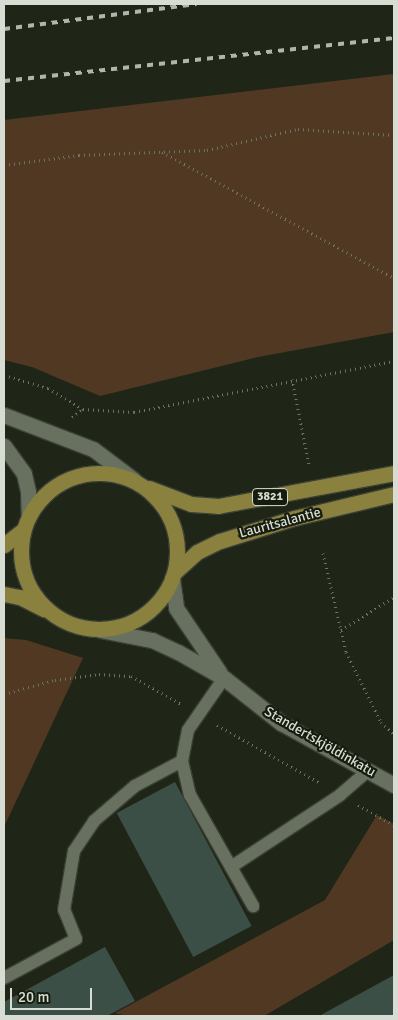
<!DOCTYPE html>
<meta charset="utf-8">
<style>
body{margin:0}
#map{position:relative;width:398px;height:1020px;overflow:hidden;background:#1f2618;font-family:Signika,sans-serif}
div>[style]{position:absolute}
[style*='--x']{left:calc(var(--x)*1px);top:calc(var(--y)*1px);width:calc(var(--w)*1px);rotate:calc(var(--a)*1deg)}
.green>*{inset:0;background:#513823}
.building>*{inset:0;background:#3c4f46;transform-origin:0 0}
.path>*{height:3px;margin-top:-1.5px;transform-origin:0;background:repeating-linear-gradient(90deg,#6c7266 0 1px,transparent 0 5px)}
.roads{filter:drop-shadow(1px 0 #3b4036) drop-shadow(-1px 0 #3b4036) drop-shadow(0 1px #3b4036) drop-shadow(0 -1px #3b4036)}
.lane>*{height:12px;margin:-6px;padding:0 6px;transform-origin:6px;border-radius:6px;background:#687160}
.secondary>*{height:15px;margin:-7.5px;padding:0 7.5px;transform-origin:7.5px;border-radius:7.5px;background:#687160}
.primary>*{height:15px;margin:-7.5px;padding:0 7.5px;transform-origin:7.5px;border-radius:7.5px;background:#8b813e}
.primary>.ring{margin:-7.5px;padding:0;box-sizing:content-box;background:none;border:15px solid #8b813e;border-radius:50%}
.rail>*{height:4px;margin-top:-2px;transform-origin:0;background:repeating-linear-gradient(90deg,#b1b6ac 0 6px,transparent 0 12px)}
span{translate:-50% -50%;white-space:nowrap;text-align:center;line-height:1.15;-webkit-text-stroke:4.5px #161d0f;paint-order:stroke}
.shield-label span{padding:1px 4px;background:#161d0f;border:1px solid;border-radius:4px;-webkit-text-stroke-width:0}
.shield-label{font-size:12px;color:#d8ddd4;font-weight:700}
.street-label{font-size:14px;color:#d8ddd4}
.frame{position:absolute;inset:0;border:5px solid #d8ddd4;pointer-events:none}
.scale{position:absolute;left:10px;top:988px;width:82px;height:22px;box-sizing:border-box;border:2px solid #d8ddd4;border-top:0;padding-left:6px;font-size:15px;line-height:18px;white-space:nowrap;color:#d8ddd4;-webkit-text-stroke:4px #161d0f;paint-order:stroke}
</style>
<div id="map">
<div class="green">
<i style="clip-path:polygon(394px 74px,394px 332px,258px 357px,100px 396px,32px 367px,4px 360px,4px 120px)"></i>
<i style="clip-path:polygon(4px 638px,26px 640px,83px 658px,4px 827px)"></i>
<i style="clip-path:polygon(377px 815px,394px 824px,394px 940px,264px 1016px,127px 1016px,115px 1013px,325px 900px)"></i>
</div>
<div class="building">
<i style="left:175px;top:782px;width:163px;height:66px;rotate:62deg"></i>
<i style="clip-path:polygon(105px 947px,135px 1001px,107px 1016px,4px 1016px,4px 1002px)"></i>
<i style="clip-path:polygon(394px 975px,394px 1016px,319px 1016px)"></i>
</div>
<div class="path">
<i style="--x:162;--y:152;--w:264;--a:28.5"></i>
<i style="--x:4;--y:165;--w:76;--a:-7.6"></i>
<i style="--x:79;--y:155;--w:128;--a:-2.2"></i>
<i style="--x:207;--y:150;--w:93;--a:-13"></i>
<i style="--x:298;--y:129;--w:96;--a:3.6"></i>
<i style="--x:4;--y:375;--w:46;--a:16.5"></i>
<i style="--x:48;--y:388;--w:41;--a:31"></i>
<i style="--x:83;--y:409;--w:51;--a:3.4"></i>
<i style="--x:134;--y:412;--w:265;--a:-11.1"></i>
<i style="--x:292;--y:379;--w:88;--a:78.8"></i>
<i style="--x:72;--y:417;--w:14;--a:-36"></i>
<i style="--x:323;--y:553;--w:102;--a:76.9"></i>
<i style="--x:346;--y:652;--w:78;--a:63.4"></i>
<i style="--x:381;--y:722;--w:18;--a:43"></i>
<i style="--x:341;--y:630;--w:62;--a:-31.9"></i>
<i style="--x:4;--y:694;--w:53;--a:-15.4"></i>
<i style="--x:55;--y:680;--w:44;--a:-7.8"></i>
<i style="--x:99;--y:674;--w:32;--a:4"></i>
<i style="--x:131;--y:676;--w:57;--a:29.2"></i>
<i style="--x:217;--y:725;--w:118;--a:29.4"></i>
<i style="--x:358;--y:805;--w:41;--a:29.1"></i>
</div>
<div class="roads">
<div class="lane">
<i style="--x:224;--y:678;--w:63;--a:124.7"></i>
<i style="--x:188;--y:730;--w:32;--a:101"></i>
<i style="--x:182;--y:761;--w:35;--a:77"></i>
<i style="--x:190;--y:795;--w:128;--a:60.4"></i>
<i style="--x:231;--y:867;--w:131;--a:-33.4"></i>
<i style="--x:340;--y:795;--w:37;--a:-41"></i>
<i style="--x:4;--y:978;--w:82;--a:-28.4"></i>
<i style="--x:76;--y:939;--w:31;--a:-112"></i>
<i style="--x:64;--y:910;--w:60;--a:-80.4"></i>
<i style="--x:74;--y:851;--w:36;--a:-56"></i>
<i style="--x:94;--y:821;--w:54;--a:-40.5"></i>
<i style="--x:135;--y:786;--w:53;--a:-28"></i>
</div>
<div class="secondary">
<i style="--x:4;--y:415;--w:95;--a:20.9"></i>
<i style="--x:93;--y:449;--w:51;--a:37.1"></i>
<i style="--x:4;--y:446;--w:34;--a:54"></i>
<i style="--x:24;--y:474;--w:18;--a:77"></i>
<i style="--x:28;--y:492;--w:24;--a:88"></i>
<i style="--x:172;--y:578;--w:30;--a:82"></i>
<i style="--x:176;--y:608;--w:78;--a:55.9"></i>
<i style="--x:100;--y:630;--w:53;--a:10.9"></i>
<i style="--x:152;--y:640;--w:29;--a:25"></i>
<i style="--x:178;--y:652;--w:53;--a:29.5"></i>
<i style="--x:224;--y:678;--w:73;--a:38.3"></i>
<i style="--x:281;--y:723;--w:129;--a:28.8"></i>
</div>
<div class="primary">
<i class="ring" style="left:21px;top:473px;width:141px;height:141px"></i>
<i style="--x:149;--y:488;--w:45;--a:20.9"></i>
<i style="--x:191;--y:504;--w:27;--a:4"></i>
<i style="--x:218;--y:506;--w:179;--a:-10.6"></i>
<i style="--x:4;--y:545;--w:24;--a:-38"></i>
<i style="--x:176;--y:571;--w:28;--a:-42"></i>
<i style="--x:197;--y:552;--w:25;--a:-26"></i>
<i style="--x:220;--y:541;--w:77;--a:-17.3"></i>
<i style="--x:294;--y:518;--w:103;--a:-13.5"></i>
<i style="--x:4;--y:594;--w:16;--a:11"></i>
<i style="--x:20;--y:597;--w:27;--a:27"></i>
</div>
</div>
<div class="rail">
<i style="--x:4;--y:29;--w:194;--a:-7.4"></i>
<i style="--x:4;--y:81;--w:392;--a:-6.3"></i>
</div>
<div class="shield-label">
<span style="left:270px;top:497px">3821</span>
</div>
<div class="street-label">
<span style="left:280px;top:523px;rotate:-15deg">Lauritsalantie</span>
<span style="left:320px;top:742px;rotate:30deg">Standertskjöldinkatu</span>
</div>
<div class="frame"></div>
<div class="scale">20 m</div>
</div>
